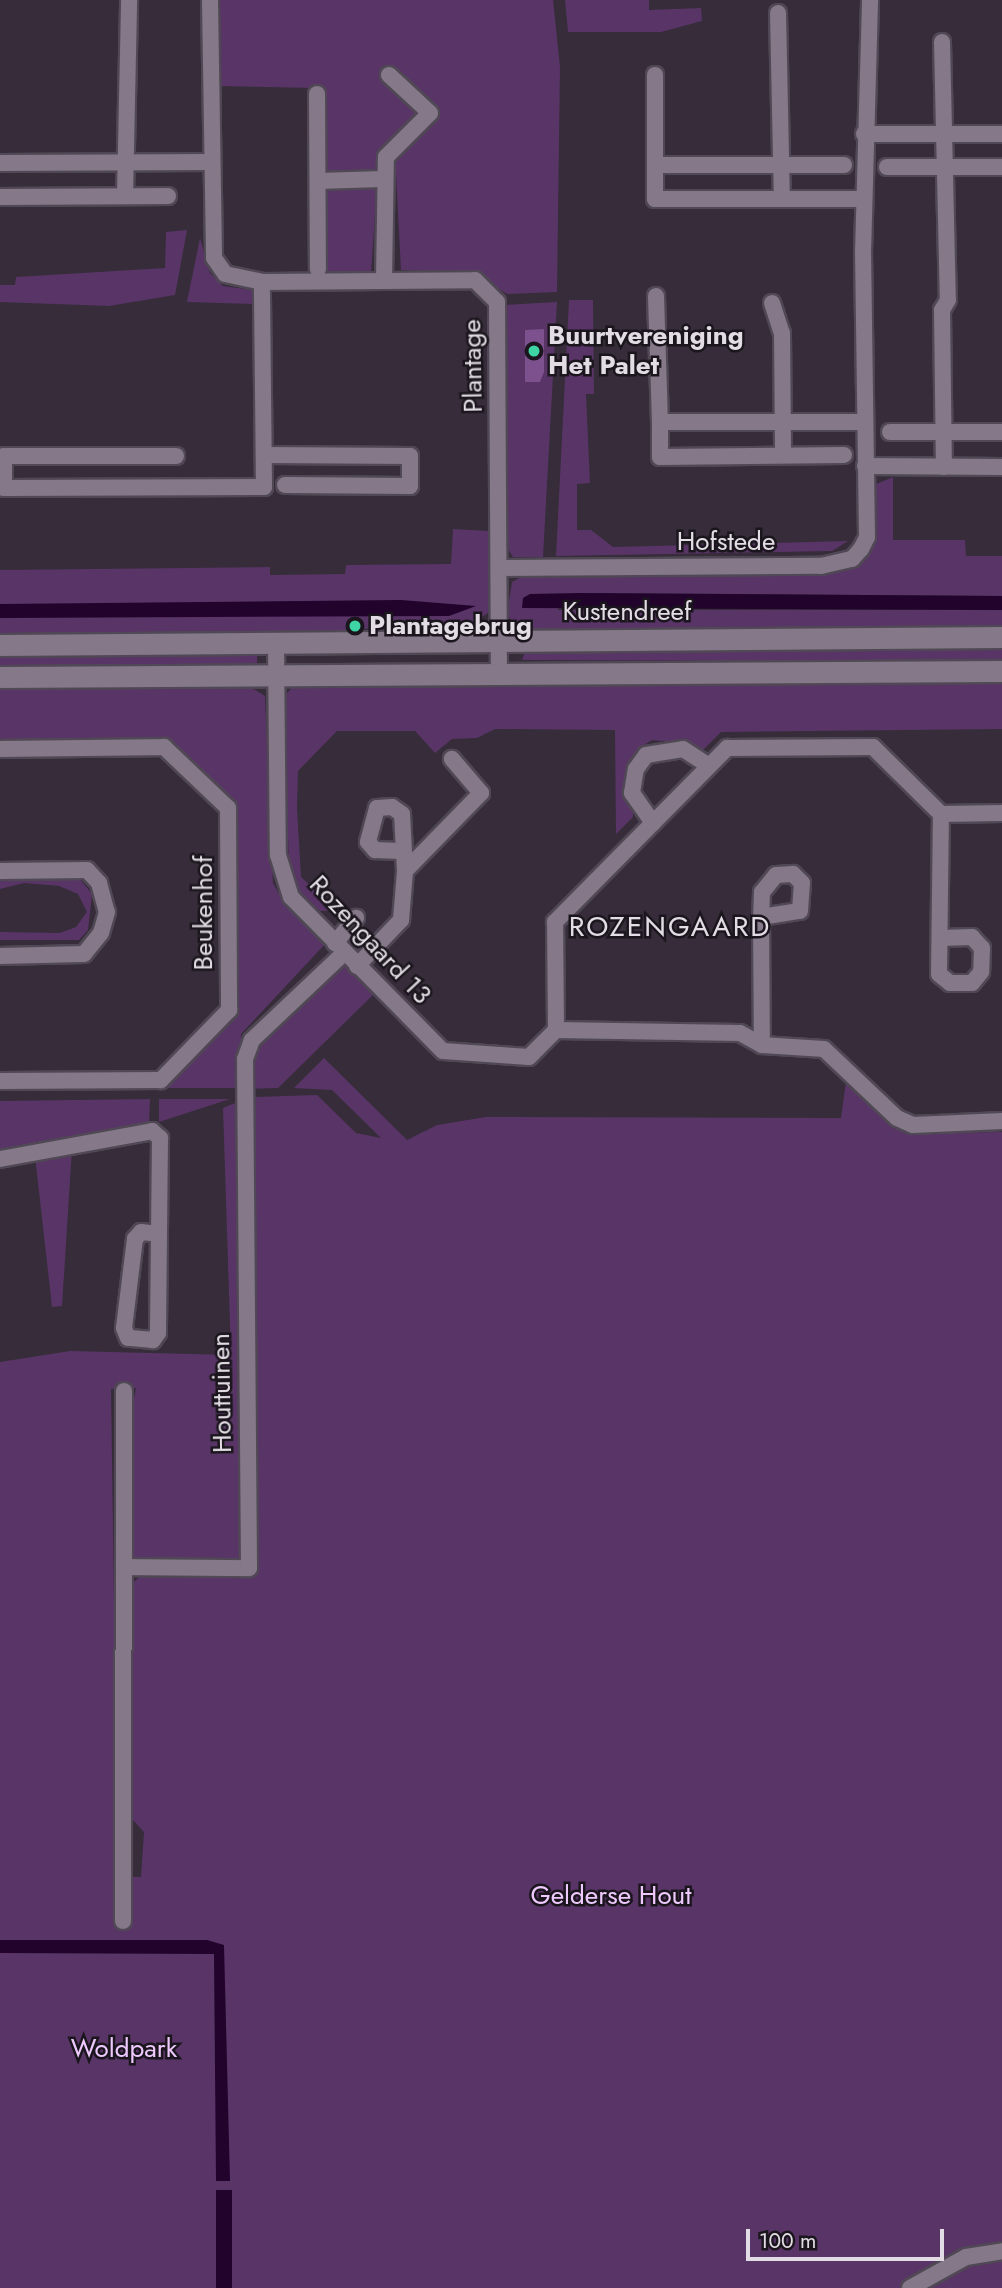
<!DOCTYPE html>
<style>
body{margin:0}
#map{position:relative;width:1002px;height:2288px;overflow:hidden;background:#362c3a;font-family:Jost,sans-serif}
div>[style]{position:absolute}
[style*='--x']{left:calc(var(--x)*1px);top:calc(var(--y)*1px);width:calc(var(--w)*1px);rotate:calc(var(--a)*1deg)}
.green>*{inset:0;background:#583566;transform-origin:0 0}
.water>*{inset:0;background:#21032c;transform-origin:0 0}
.building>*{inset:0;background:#7d518e}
.roads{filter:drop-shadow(2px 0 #504854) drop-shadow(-2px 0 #504854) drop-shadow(0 2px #504854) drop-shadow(0 -2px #504854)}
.street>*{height:16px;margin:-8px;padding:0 8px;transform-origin:8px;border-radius:8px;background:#847889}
.secondary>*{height:21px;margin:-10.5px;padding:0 10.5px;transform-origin:10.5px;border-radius:10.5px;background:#847889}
.dots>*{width:19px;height:19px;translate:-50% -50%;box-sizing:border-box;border:4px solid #1b161d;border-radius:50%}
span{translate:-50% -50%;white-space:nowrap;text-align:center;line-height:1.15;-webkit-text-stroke:5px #1b161d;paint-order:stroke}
.poi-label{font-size:26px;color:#e3dce5;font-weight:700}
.left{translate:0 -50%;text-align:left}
.street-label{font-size:26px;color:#e3dce5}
.park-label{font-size:26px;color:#eec9fd}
.neighbourhood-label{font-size:28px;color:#e3dce5;letter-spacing:2px}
.scale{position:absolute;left:746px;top:2229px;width:198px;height:32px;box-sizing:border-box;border:4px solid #e3dce5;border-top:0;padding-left:9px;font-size:21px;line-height:24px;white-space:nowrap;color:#e3dce5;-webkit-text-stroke:5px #1b161d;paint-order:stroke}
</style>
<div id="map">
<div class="green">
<i style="clip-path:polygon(217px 0,553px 0,560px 67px,557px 292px,507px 294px,472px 272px,401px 270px,396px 174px,323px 173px,313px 88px,217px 86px)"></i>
<i style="clip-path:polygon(565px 0,649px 0,649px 10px,701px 8px,702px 21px,661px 32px,568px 32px)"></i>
<i style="left:325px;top:185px;width:52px;height:90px;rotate:4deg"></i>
<i style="clip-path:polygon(187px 230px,175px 295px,109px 306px,0 302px,0 285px,15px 285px,16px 277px,165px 268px,166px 232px)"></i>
<i style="clip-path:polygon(200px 238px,210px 273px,223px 286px,253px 290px,252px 304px,187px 302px)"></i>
<i style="clip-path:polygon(569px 300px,593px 300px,594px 394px,586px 394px,590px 483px,577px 484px,577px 530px,591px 530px,613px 547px,848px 541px,832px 551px,556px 556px)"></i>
<i style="clip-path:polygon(557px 302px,543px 557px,513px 557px,508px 549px,505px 305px)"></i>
<i style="clip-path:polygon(893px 477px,893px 540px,965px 540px,966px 556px,1002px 556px,1002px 596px,580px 593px,557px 610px,1002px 610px,1002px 629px,538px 630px,514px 625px,507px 614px,512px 582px,521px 577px,816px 571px,857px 560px,874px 485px)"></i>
<i style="clip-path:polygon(453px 529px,489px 531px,489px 612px,475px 622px,277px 634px,0 635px,0 570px,270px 567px,270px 575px,345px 574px,346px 565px,451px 564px)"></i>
<i style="clip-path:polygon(1002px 645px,1002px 662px,522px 660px,526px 649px)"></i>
<i style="clip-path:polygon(251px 651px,257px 654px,257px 666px,0 667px,0 652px)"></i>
<i style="clip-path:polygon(1002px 676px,1002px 729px,721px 732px,699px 754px,681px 743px,652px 740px,636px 750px,633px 817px,616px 834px,615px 730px,495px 729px,477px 738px,452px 739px,435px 753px,415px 731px,337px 731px,298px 771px,297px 808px,301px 877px,336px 910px,320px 911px,294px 886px,289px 870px,284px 696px,295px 685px)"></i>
<i style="clip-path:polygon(0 688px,252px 688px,265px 696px,273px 883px,282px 899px,326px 943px,241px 1034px,241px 1088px,145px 1088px,213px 1032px,223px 1015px,225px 809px,153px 742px,0 743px)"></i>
<i style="clip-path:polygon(0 877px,79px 878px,92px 894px,88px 930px,79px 940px,0 940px,0 932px,60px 933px,76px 927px,87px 912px,78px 894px,59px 886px,24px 883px,0 889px)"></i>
<i style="clip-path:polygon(338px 955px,376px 992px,278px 1088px,250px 1089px,251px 1056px)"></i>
<i style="clip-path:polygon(evenodd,324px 1058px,407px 1140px,437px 1125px,486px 1117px,841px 1118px,846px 1081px,886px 1114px,904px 1118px,904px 1133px,1002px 1132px,1002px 2288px,0 2288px,0 1362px,70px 1351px,231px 1355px,223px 1108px,250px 1097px,317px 1095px,356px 1133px,381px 1138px,332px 1090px,294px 1088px,324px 1058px,136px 1388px,129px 1424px,130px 1555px,142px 1562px,227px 1560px,226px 1576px,140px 1576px,132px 1584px,130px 1817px,144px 1832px,141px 1877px,118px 1876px,111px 1389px,136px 1388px)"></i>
<i style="clip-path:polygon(150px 1099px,149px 1125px,0 1153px,0 1101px)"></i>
<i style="clip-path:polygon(159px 1099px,230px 1099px,159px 1122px)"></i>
<i style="clip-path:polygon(72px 1149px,62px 1306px,52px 1307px,35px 1156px)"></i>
</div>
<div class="water">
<i style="clip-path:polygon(580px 593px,1002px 596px,1002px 610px,522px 608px,523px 598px,530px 594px)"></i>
<i style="clip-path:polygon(401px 600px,476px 606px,449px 616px,0 618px,0 604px)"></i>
<i style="clip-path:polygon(0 1940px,207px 1940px,224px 1945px,230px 2181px,216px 2181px,214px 1954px,0 1953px)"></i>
<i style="left:216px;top:2190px;width:16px;height:98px"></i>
</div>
<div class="building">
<i style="clip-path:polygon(544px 329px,544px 372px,540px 382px,525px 382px,525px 330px)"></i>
</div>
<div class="roads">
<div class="street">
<i style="--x:210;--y:0;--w:258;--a:89.1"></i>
<i style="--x:214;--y:258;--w:19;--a:55"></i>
<i style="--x:225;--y:274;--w:38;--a:12"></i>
<i style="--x:262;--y:282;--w:213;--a:-0.5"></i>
<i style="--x:475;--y:280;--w:31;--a:45"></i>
<i style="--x:497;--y:302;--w:371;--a:89.7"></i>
<i style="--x:778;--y:13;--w:186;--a:88.8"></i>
<i style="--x:942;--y:42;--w:258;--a:88.7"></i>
<i style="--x:948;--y:300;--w:12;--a:121"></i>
<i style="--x:942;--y:310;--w:157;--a:89.3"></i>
<i style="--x:655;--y:75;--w:90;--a:90"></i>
<i style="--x:317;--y:94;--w:175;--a:89.7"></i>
<i style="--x:864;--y:134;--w:138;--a:0"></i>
<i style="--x:0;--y:163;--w:211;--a:-0.3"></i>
<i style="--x:844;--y:165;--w:189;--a:180"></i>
<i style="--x:655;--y:165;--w:34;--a:90"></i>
<i style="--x:655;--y:199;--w:209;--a:0"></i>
<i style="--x:887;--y:167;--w:115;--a:0"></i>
<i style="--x:318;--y:181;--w:64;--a:-1.8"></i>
<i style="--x:125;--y:196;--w:196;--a:-88.8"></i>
<i style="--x:0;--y:197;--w:168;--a:-0.3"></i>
<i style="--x:384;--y:280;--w:123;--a:-89.1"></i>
<i style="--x:386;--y:157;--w:62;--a:-45"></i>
<i style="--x:430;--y:113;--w:56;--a:-137.2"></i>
<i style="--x:656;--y:296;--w:126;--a:88.2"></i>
<i style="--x:772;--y:303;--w:32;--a:72"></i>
<i style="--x:782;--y:333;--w:122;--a:89.5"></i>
<i style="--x:890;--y:432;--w:112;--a:0"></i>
<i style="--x:264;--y:455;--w:146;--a:0.4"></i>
<i style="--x:410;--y:456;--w:30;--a:90"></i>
<i style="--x:410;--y:486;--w:125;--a:-179.5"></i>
<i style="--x:844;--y:455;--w:184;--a:179.4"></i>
<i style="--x:660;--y:457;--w:35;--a:-90"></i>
<i style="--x:660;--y:422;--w:205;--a:0"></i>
<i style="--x:176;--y:456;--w:172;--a:180"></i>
<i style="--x:4;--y:456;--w:32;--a:90"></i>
<i style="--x:4;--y:488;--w:260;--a:-0.2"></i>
<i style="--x:264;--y:487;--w:205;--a:-90.6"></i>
<i style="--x:865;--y:466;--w:137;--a:0.4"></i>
<i style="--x:501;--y:568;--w:320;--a:-0.4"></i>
<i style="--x:821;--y:566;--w:32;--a:-13"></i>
<i style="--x:852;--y:559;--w:13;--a:-48"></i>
<i style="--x:861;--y:549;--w:13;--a:-63"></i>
<i style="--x:867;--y:537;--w:284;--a:-90.8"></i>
<i style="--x:863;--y:253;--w:253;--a:-88.4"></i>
<i style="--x:276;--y:644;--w:211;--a:89.5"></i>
<i style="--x:278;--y:855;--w:44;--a:72.8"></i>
<i style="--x:291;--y:897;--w:216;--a:45.4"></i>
<i style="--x:443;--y:1051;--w:86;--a:4"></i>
<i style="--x:529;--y:1057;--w:38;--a:-45"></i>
<i style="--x:0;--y:749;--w:164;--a:-0.7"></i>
<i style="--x:164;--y:747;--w:88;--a:43.6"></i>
<i style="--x:228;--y:808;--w:202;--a:89.7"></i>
<i style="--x:229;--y:1010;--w:98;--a:134.2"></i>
<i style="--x:161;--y:1080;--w:161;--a:179.6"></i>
<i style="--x:941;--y:814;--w:61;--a:-0.9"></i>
<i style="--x:653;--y:823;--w:37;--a:-125"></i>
<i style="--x:632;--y:793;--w:24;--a:-81"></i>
<i style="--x:636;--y:769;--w:17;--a:-54"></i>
<i style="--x:646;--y:755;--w:37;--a:-9"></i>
<i style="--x:683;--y:749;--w:31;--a:33"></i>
<i style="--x:0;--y:871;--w:87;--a:-0.7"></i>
<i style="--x:87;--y:870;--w:18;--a:47"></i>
<i style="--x:99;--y:883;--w:30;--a:75"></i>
<i style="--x:107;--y:912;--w:22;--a:106"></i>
<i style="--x:101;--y:933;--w:27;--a:129"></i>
<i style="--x:84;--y:954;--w:84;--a:178.6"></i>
<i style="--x:405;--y:871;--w:109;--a:-45.7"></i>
<i style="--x:481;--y:793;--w:45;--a:-130.5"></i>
<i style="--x:761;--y:917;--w:39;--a:-9"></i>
<i style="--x:800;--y:911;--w:28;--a:-86"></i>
<i style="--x:802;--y:883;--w:13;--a:-135"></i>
<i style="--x:793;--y:874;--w:17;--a:177"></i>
<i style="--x:776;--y:875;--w:22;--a:129"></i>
<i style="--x:762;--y:892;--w:25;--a:92"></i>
<i style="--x:761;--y:917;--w:128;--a:89.6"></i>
<i style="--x:940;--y:938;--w:32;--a:-2"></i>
<i style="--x:972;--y:937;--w:15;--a:48"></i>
<i style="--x:982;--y:948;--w:24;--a:92"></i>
<i style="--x:981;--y:972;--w:14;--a:129"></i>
<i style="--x:972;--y:983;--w:22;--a:180"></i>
<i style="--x:950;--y:983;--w:14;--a:-141"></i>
<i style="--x:939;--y:974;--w:160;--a:-89.3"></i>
<i style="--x:335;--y:943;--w:33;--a:-50"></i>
<i style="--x:357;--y:966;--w:64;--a:-46.3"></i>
<i style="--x:401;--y:920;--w:49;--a:-85.3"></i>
<i style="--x:405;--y:871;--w:57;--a:-93"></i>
<i style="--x:402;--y:814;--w:12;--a:-145"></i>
<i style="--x:392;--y:807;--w:15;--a:176"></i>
<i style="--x:377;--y:808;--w:35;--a:105"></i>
<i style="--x:368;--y:842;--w:11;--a:49"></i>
<i style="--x:375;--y:850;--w:26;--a:2"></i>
<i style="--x:556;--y:1030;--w:108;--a:-90.5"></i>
<i style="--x:555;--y:922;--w:245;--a:-45.3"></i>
<i style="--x:727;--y:748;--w:146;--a:-0.4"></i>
<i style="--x:873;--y:747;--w:95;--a:44.6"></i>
<i style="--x:556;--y:1030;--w:184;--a:0.9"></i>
<i style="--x:740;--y:1033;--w:25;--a:29"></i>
<i style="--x:762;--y:1045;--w:62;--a:3.7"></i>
<i style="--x:824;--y:1049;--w:100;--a:43.4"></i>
<i style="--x:897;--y:1118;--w:17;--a:24"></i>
<i style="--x:913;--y:1125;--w:89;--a:-2.6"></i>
<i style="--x:0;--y:1159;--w:155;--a:-10.4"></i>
<i style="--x:152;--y:1131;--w:11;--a:41"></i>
<i style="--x:160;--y:1138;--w:96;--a:90.6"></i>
<i style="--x:159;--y:1234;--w:99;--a:90.6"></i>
<i style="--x:158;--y:1333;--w:9;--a:126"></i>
<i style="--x:153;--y:1340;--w:25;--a:-175"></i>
<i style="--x:128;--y:1338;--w:11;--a:-112"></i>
<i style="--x:124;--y:1328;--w:90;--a:-83"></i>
<i style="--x:135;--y:1239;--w:9;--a:-49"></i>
<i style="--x:141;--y:1232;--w:18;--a:6"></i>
<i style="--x:125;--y:1567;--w:124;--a:0.5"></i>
<i style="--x:249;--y:1568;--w:509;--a:-90.45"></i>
<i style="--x:245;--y:1059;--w:20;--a:-70"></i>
<i style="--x:252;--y:1040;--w:127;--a:-43.4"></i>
<i style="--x:123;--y:1921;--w:530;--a:-89.89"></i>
<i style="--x:910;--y:2288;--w:64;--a:-29"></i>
<i style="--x:966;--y:2257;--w:36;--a:-9"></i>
</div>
<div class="secondary">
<i style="--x:0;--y:645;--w:1002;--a:-0.46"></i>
<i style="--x:0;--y:677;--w:1002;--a:-0.34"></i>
</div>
</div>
<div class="dots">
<i style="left:534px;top:351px;background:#3ed4a3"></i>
<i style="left:355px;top:626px;background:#3ed4a3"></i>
</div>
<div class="poi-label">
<span class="left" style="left:548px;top:351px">Buurtvereniging<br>Het Palet</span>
<span class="left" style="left:369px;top:626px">Plantagebrug</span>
</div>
<div class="street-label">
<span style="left:473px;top:366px;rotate:-91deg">Plantage</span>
<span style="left:726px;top:542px">Hofstede</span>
<span style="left:627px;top:612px">Kustendreef</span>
<span style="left:204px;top:913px;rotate:-90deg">Beukenhof</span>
<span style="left:370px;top:940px;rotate:47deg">Rozengaard 13</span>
<span style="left:222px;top:1393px;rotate:-91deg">Houttuinen</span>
</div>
<div class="park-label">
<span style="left:611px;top:1896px">Gelderse Hout</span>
<span style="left:124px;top:2049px">Woldpark</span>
</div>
<div class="neighbourhood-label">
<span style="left:670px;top:927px">ROZENGAARD</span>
</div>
<div class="scale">100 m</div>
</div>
